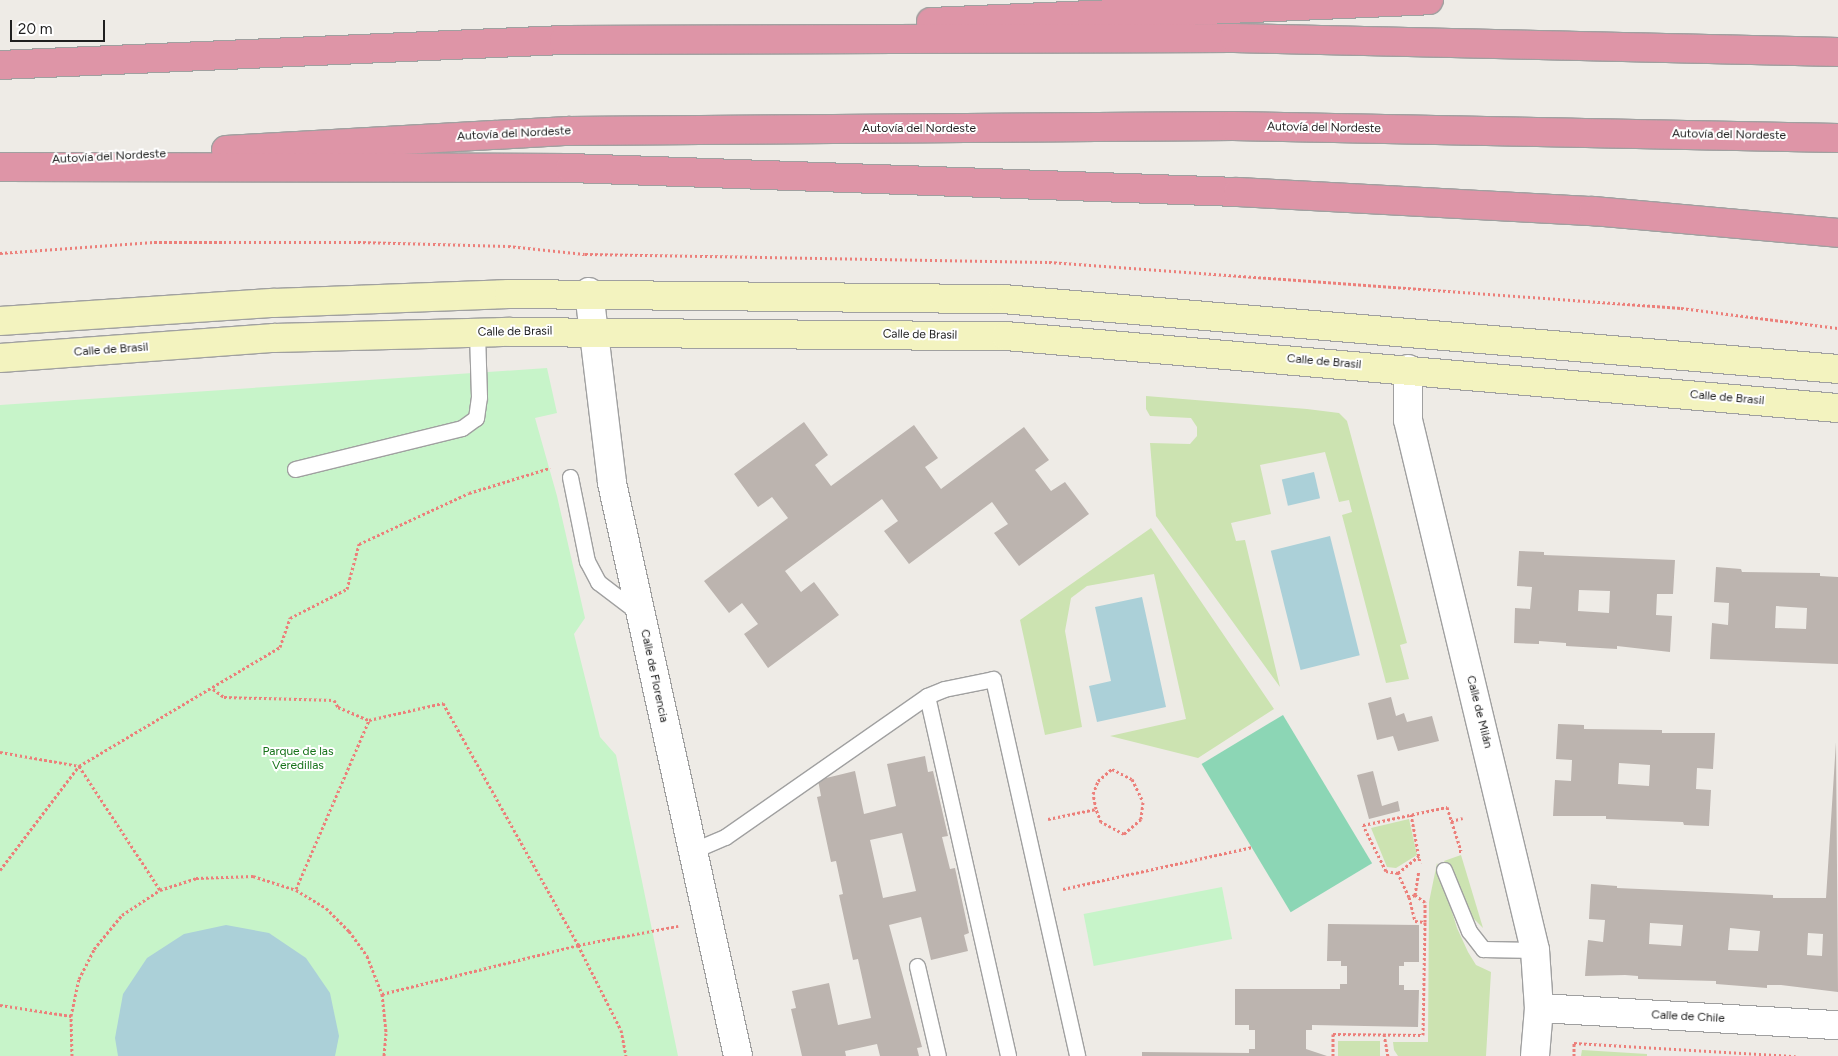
<!DOCTYPE html>
<meta charset="utf-8">
<style>
body{margin:0}
#map{position:relative;width:1838px;height:1056px;overflow:hidden;background:#eeebe6;font-family:Figtree,sans-serif}
div>[style]{position:absolute}
[style*='--x']{left:calc(var(--x)*1px);top:calc(var(--y)*1px);width:calc(var(--w)*1px);rotate:calc(var(--a)*1deg)}
.grass>*{inset:0;background:#cce3b1;transform-origin:0 0}
.park>*{inset:0;background:#c7f4c9;transform-origin:0 0}
.pitch>*{inset:0;background:#8cd6b5;transform-origin:0 0}
.water>*{inset:0;background:#abd0d8;transform-origin:0 0}
.building>*{inset:0;background:#bcb4af}
.path>*{height:3px;margin-top:-1.5px;transform-origin:0;background:repeating-linear-gradient(90deg,#ec7f7a 0 2.5px,transparent 0 5px)}
.roads{filter:drop-shadow(1px 0 #a0a0a0) drop-shadow(-1px 0 #a0a0a0) drop-shadow(0 1px #a0a0a0) drop-shadow(0 -1px #a0a0a0)}
.lane>*{height:15px;margin:-7.5px;padding:0 7.5px;transform-origin:7.5px;border-radius:7.5px;background:#fff}
.street>*{height:28px;margin:-14px;padding:0 14px;transform-origin:14px;border-radius:14px;background:#fff}
.secondary>*{height:28px;margin:-14px;padding:0 14px;transform-origin:14px;border-radius:14px;background:#f3f3bf}
.highway>*{height:28px;margin:-14px;padding:0 14px;transform-origin:14px;border-radius:14px;background:#de95a7}
span{translate:-50% -50%;white-space:nowrap;text-align:center;line-height:1.15;-webkit-text-stroke:4px #fff;paint-order:stroke}
.street-label{font-size:12px;color:#1f1f1f}
.park-label{font-size:12px;color:#17731a}
.scale{position:absolute;left:10px;top:20px;width:95px;height:22px;box-sizing:border-box;border:2px solid #1f1f1f;border-top:0;padding-left:6px;font-size:15px;line-height:18px;white-space:nowrap;color:#1f1f1f;-webkit-text-stroke:4px #fff;paint-order:stroke}
</style>
<div id="map">
<div class="grass">
<i style="clip-path:polygon(1146px 396px,1307px 409px,1339px 413px,1347px 421px,1407px 643px,1400px 645px,1409px 679px,1386px 683px,1342px 515px,1352px 512px,1349px 500px,1339px 502px,1325px 452px,1260px 465px,1271px 514px,1231px 523px,1236px 541px,1245px 540px,1280px 687px,1156px 516px,1150px 443px,1190px 444px,1197px 436px,1197px 427px,1191px 418px,1150px 416px,1146px 409px)"></i>
<i style="clip-path:polygon(1151px 528px,1274px 709px,1198px 758px,1110px 736px,1186px 719px,1154px 574px,1087px 586px,1071px 598px,1065px 631px,1082px 727px,1045px 735px,1020px 620px)"></i>
<i style="clip-path:polygon(1409px 819px,1417px 855px,1396px 868px,1387px 867px,1371px 828px)"></i>
<i style="clip-path:polygon(1461px 855px,1483px 928px,1472px 917px,1444px 861px)"></i>
<i style="clip-path:polygon(1437px 863px,1457px 928px,1468px 952px,1476px 965px,1491px 972px,1486px 1056px,1398px 1056px,1394px 1050px,1393px 1042px,1428px 1042px,1429px 902px)"></i>
<i style="left:1338px;top:1041px;width:42px;height:15px"></i>
<i style="clip-path:polygon(1582px 1050px,1647px 1054px,1647px 1056px,1581px 1056px)"></i>
</div>
<div class="park">
<i style="clip-path:polygon(547px 368px,557px 413px,535px 418px,557px 496px,585px 618px,574px 634px,600px 737px,616px 755px,678px 1056px,0 1056px,0 405px)"></i>
<i style="left:1222px;top:887px;width:53px;height:141px;rotate:79deg"></i>
</div>
<div class="pitch">
<i style="left:1283px;top:715px;width:173px;height:95px;rotate:59deg"></i>
</div>
<div class="water">
<i style="left:1314px;top:472px;width:27px;height:33px;rotate:77deg"></i>
<i style="left:1330px;top:536px;width:123px;height:61px;rotate:76deg"></i>
<i style="clip-path:polygon(1142px 597px,1166px 707px,1097px 722px,1089px 686px,1111px 681px,1095px 607px)"></i>
<i style="clip-path:polygon(226px 925px,269px 933px,306px 958px,330px 993px,339px 1036px,335px 1056px,118px 1056px,115px 1038px,123px 994px,147px 958px,184px 934px)"></i>
</div>
<div class="building">
<i style="clip-path:polygon(804px 422px,828px 455px,815px 465px,831px 486px,914px 425px,938px 458px,925px 467px,941px 489px,1024px 427px,1049px 460px,1035px 470px,1051px 491px,1065px 482px,1089px 514px,1019px 566px,994px 533px,1008px 524px,992px 502px,909px 564px,884px 531px,898px 521px,882px 499px,785px 571px,801px 592px,814px 582px,839px 615px,768px 668px,744px 634px,758px 624px,742px 603px,729px 613px,704px 581px,788px 518px,772px 497px,758px 507px,734px 474px)"></i>
<i style="clip-path:polygon(evenodd,1519px 551px,1544px 552px,1544px 555px,1675px 560px,1673px 594px,1657px 594px,1656px 615px,1672px 616px,1670px 652px,1617px 646px,1617px 649px,1566px 646px,1566px 643px,1539px 641px,1539px 644px,1514px 643px,1515px 608px,1530px 609px,1532px 587px,1517px 586px,1519px 551px,1579px 590px,1610px 591px,1609px 613px,1578px 611px,1579px 590px)"></i>
<i style="clip-path:polygon(evenodd,1716px 567px,1741px 569px,1742px 572px,1820px 573px,1820px 576px,1838px 577px,1838px 664px,1710px 659px,1712px 623px,1728px 625px,1729px 603px,1714px 602px,1716px 567px,1776px 606px,1807px 608px,1806px 629px,1775px 628px,1776px 606px)"></i>
<i style="clip-path:polygon(1391px 697px,1396px 716px,1404px 713px,1407px 722px,1432px 716px,1439px 741px,1398px 751px,1393px 736px,1377px 740px,1368px 703px)"></i>
<i style="clip-path:polygon(evenodd,1558px 724px,1584px 725px,1584px 729px,1662px 730px,1662px 733px,1715px 733px,1713px 769px,1697px 768px,1696px 789px,1711px 790px,1709px 826px,1684px 825px,1683px 822px,1606px 819px,1606px 816px,1553px 816px,1555px 780px,1571px 781px,1572px 760px,1556px 759px,1558px 724px,1619px 763px,1650px 765px,1649px 786px,1618px 784px,1619px 763px)"></i>
<i style="clip-path:polygon(evenodd,1836px 742px,1838px 992px,1781px 985px,1767px 985px,1767px 988px,1716px 984px,1716px 981px,1638px 979px,1638px 976px,1625px 975px,1585px 976px,1588px 940px,1603px 942px,1605px 920px,1589px 919px,1591px 884px,1617px 886px,1617px 888px,1773px 895px,1773px 898px,1826px 898px,1836px 742px,1650px 923px,1683px 925px,1681px 946px,1649px 944px,1650px 923px,1836px 742px,1730px 928px,1760px 931px,1758px 951px,1728px 950px,1730px 928px,1836px 742px,1808px 933px,1823px 934px,1822px 956px,1807px 955px,1808px 933px)"></i>
<i style="clip-path:polygon(evenodd,925px 756px,928px 772px,933px 771px,948px 836px,942px 837px,950px 869px,955px 868px,969px 933px,964px 935px,968px 951px,931px 960px,921px 917px,889px 925px,922px 1047px,917px 1048px,919px 1056px,880px 1056px,877px 1044px,845px 1051px,846px 1056px,802px 1056px,791px 1009px,796px 1008px,792px 991px,829px 983px,838px 1025px,871px 1018px,858px 959px,853px 960px,839px 895px,843px 894px,836px 861px,831px 862px,817px 797px,821px 796px,818px 780px,855px 771px,864px 814px,896px 806px,887px 764px,925px 756px,902px 833px,916px 891px,883px 898px,870px 840px,902px 833px)"></i>
<i style="clip-path:polygon(1373px 771px,1382px 806px,1398px 801px,1400px 811px,1369px 819px,1357px 775px)"></i>
<i style="clip-path:polygon(1328px 924px,1419px 925px,1419px 962px,1404px 962px,1404px 966px,1399px 966px,1399px 985px,1404px 985px,1404px 990px,1419px 990px,1418px 1027px,1312px 1025px,1312px 1030px,1306px 1030px,1306px 1049px,1327px 1056px,1142px 1056px,1142px 1052px,1249px 1053px,1249px 1049px,1255px 1049px,1255px 1030px,1249px 1030px,1249px 1025px,1235px 1025px,1235px 989px,1340px 989px,1340px 984px,1347px 984px,1347px 966px,1341px 966px,1341px 961px,1327px 961px)"></i>
</div>
<div class="path">
<i style="--x:0;--y:253;--w:154;--a:-4.1"></i>
<i style="--x:154;--y:242;--w:204;--a:0"></i>
<i style="--x:358;--y:242;--w:150;--a:1.5"></i>
<i style="--x:508;--y:246;--w:77;--a:5.9"></i>
<i style="--x:585;--y:254;--w:464;--a:1"></i>
<i style="--x:1049;--y:262;--w:634;--a:4.16"></i>
<i style="--x:1681;--y:308;--w:158;--a:7.3"></i>
<i style="--x:213;--y:689;--w:14;--a:36"></i>
<i style="--x:224;--y:697;--w:110;--a:1.6"></i>
<i style="--x:334;--y:700;--w:8;--a:60"></i>
<i style="--x:338;--y:707;--w:34;--a:23"></i>
<i style="--x:369;--y:720;--w:76;--a:-12.9"></i>
<i style="--x:443;--y:703;--w:277;--a:60.8"></i>
<i style="--x:578;--y:945;--w:95;--a:63.2"></i>
<i style="--x:621;--y:1030;--w:26;--a:79"></i>
<i style="--x:0;--y:752;--w:80;--a:10"></i>
<i style="--x:79;--y:766;--w:148;--a:56.8"></i>
<i style="--x:1411;--y:814;--w:50;--a:79.6"></i>
<i style="--x:1048;--y:819;--w:49;--a:-11.8"></i>
<i style="--x:1096;--y:809;--w:15;--a:-101"></i>
<i style="--x:1093;--y:794;--w:14;--a:-69"></i>
<i style="--x:1098;--y:781;--w:18;--a:-41"></i>
<i style="--x:1112;--y:769;--w:22;--a:27"></i>
<i style="--x:1132;--y:779;--w:25;--a:64"></i>
<i style="--x:1143;--y:802;--w:17;--a:97"></i>
<i style="--x:1141;--y:819;--w:23;--a:139"></i>
<i style="--x:1124;--y:834;--w:26;--a:-152"></i>
<i style="--x:1101;--y:822;--w:14;--a:-111"></i>
<i style="--x:1451;--y:821;--w:12;--a:-14"></i>
<i style="--x:0;--y:870;--w:131;--a:-52.8"></i>
<i style="--x:79;--y:766;--w:234;--a:-30.6"></i>
<i style="--x:280;--y:647;--w:31;--a:-71"></i>
<i style="--x:290;--y:618;--w:64;--a:-27"></i>
<i style="--x:347;--y:589;--w:47;--a:-75.1"></i>
<i style="--x:359;--y:544;--w:121;--a:-24.9"></i>
<i style="--x:469;--y:493;--w:85;--a:-17.2"></i>
<i style="--x:1398;--y:873;--w:12;--a:-171"></i>
<i style="--x:1386;--y:871;--w:51;--a:-116.6"></i>
<i style="--x:1363;--y:825;--w:86;--a:-12.1"></i>
<i style="--x:1447;--y:807;--w:46;--a:72.3"></i>
<i style="--x:1461;--y:851;--w:3;--a:180"></i>
<i style="--x:296;--y:889;--w:184;--a:-66.6"></i>
<i style="--x:1063;--y:889;--w:194;--a:-12.5"></i>
<i style="--x:1415;--y:895;--w:24;--a:-81"></i>
<i style="--x:1409;--y:897;--w:26;--a:-115"></i>
<i style="--x:1398;--y:873;--w:27;--a:-39"></i>
<i style="--x:382;--y:994;--w:202;--a:-14"></i>
<i style="--x:578;--y:945;--w:102;--a:-10.8"></i>
<i style="--x:0;--y:1005;--w:72;--a:8.8"></i>
<i style="--x:1384;--y:1034;--w:22;--a:80"></i>
<i style="--x:72;--y:1056;--w:40;--a:-91.4"></i>
<i style="--x:71;--y:1016;--w:38;--a:-78"></i>
<i style="--x:79;--y:979;--w:34;--a:-63"></i>
<i style="--x:94;--y:949;--w:44;--a:-50.5"></i>
<i style="--x:122;--y:915;--w:45;--a:-33.3"></i>
<i style="--x:160;--y:890;--w:38;--a:-18"></i>
<i style="--x:196;--y:878;--w:57;--a:-2"></i>
<i style="--x:253;--y:876;--w:45;--a:18"></i>
<i style="--x:296;--y:890;--w:35;--a:31"></i>
<i style="--x:326;--y:908;--w:33;--a:45"></i>
<i style="--x:349;--y:931;--w:31;--a:54"></i>
<i style="--x:367;--y:956;--w:41;--a:68.5"></i>
<i style="--x:382;--y:994;--w:39;--a:84"></i>
<i style="--x:386;--y:1033;--w:23;--a:95"></i>
<i style="--x:1333;--y:1056;--w:22;--a:-90"></i>
<i style="--x:1333;--y:1034;--w:90;--a:0.6"></i>
<i style="--x:1423;--y:1035;--w:113;--a:-89"></i>
<i style="--x:1425;--y:922;--w:20;--a:-90"></i>
<i style="--x:1425;--y:902;--w:12;--a:-145"></i>
<i style="--x:1415;--y:895;--w:6;--a:162"></i>
<i style="--x:1409;--y:897;--w:25;--a:76"></i>
<i style="--x:1415;--y:921;--w:10;--a:6"></i>
<i style="--x:1574;--y:1056;--w:13;--a:-90"></i>
<i style="--x:1574;--y:1043;--w:222;--a:3.4"></i>
</div>
<div class="roads">
<div class="lane">
<i style="--x:295;--y:469;--w:172;--a:-13.8"></i>
<i style="--x:462;--y:428;--w:17;--a:-36"></i>
<i style="--x:476;--y:418;--w:21;--a:-82"></i>
<i style="--x:479;--y:397;--w:64;--a:-91.8"></i>
<i style="--x:570;--y:477;--w:86;--a:78.6"></i>
<i style="--x:587;--y:561;--w:24;--a:62"></i>
<i style="--x:598;--y:582;--w:53;--a:37.3"></i>
<i style="--x:927;--y:696;--w:369;--a:77.3"></i>
<i style="--x:692;--y:851;--w:36;--a:-23"></i>
<i style="--x:725;--y:837;--w:246;--a:-34.9"></i>
<i style="--x:927;--y:696;--w:18;--a:-22"></i>
<i style="--x:944;--y:689;--w:50;--a:-11.5"></i>
<i style="--x:993;--y:679;--w:386;--a:77.4"></i>
<i style="--x:1444;--y:870;--w:66;--a:67.7"></i>
<i style="--x:1469;--y:931;--w:23;--a:52"></i>
<i style="--x:1483;--y:949;--w:52;--a:1.1"></i>
<i style="--x:917;--y:966;--w:92;--a:76.9"></i>
</div>
<div class="street">
<i style="--x:589;--y:292;--w:192;--a:83.1"></i>
<i style="--x:612;--y:483;--w:587;--a:77.6"></i>
<i style="--x:1408;--y:369;--w:51;--a:90"></i>
<i style="--x:1408;--y:420;--w:545;--a:76.52"></i>
<i style="--x:1535;--y:950;--w:58;--a:86.1"></i>
<i style="--x:1539;--y:1008;--w:48;--a:94.8"></i>
<i style="--x:1539;--y:1008;--w:299;--a:3.3"></i>
</div>
<div class="secondary">
<i style="--x:0;--y:321;--w:275;--a:-3.8"></i>
<i style="--x:274;--y:303;--w:235;--a:-2.2"></i>
<i style="--x:509;--y:294;--w:494;--a:0.6"></i>
<i style="--x:1003;--y:299;--w:838;--a:4.79"></i>
<i style="--x:0;--y:358;--w:275;--a:-4.2"></i>
<i style="--x:274;--y:338;--w:236;--a:-1.5"></i>
<i style="--x:510;--y:332;--w:496;--a:0.5"></i>
<i style="--x:1006;--y:336;--w:835;--a:4.95"></i>
</div>
<div class="highway">
<i style="--x:931;--y:22;--w:498;--a:-2.5"></i>
<i style="--x:0;--y:65;--w:565;--a:-2.54"></i>
<i style="--x:564;--y:40;--w:670;--a:-0.17"></i>
<i style="--x:1234;--y:38;--w:604;--a:1.33"></i>
<i style="--x:226;--y:150;--w:343;--a:-3.2"></i>
<i style="--x:568;--y:131;--w:665;--a:-0.43"></i>
<i style="--x:1233;--y:126;--w:605;--a:1.14"></i>
<i style="--x:0;--y:167;--w:570;--a:0.1"></i>
<i style="--x:570;--y:168;--w:668;--a:2.06"></i>
<i style="--x:1238;--y:192;--w:356;--a:3.1"></i>
<i style="--x:1593;--y:211;--w:246;--a:5.1"></i>
</div>
</div>
<div class="street-label">
<span style="left:1324px;top:128px;rotate:1deg">Autovía del Nordeste</span>
<span style="left:919px;top:129px">Autovía del Nordeste</span>
<span style="left:514px;top:134px;rotate:-3deg">Autovía del Nordeste</span>
<span style="left:1729px;top:135px;rotate:1deg">Autovía del Nordeste</span>
<span style="left:109px;top:157px;rotate:-3deg">Autovía del Nordeste</span>
<span style="left:515px;top:332px;rotate:-1deg">Calle de Brasil</span>
<span style="left:920px;top:335px;rotate:1deg">Calle de Brasil</span>
<span style="left:111px;top:350px;rotate:-4deg">Calle de Brasil</span>
<span style="left:1324px;top:362px;rotate:5deg">Calle de Brasil</span>
<span style="left:1727px;top:398px;rotate:5deg">Calle de Brasil</span>
<span style="left:654px;top:676px;rotate:78deg">Calle de Florencia</span>
<span style="left:1479px;top:712px;rotate:76deg">Calle de Milán</span>
<span style="left:1688px;top:1017px;rotate:3deg">Calle de Chile</span>
</div>
<div class="park-label">
<span style="left:298px;top:759px">Parque de las<br>Veredillas</span>
</div>
<div class="scale">20 m</div>
</div>
